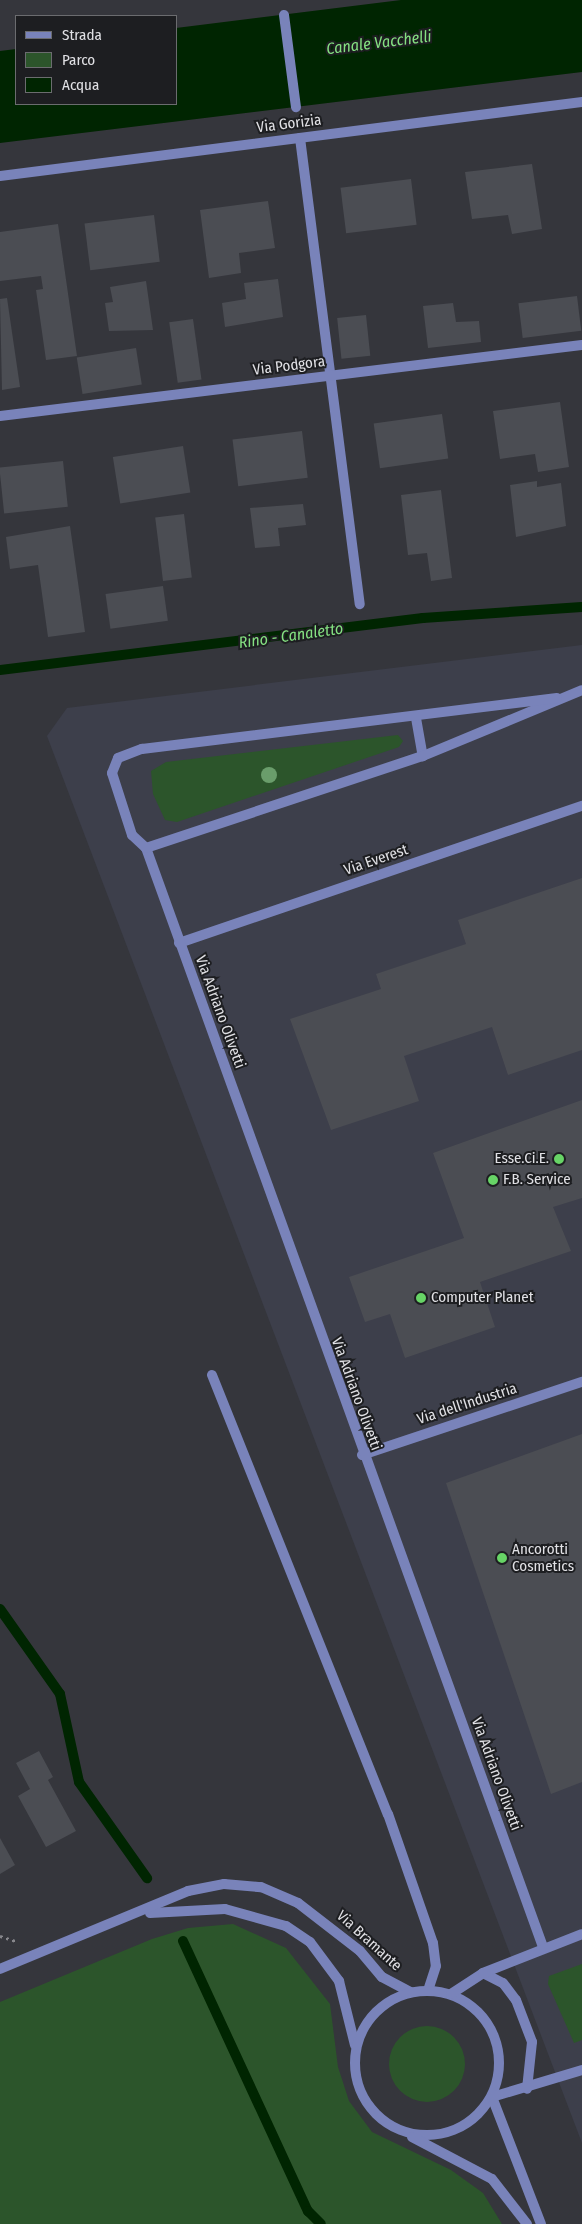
<!DOCTYPE html>
<style>
body{margin:0}
#map{position:relative;width:582px;height:2224px;overflow:hidden;background:#35363c;font-family:"Fira Sans Condensed",sans-serif}
div>[style]{position:absolute}
[style*='--x']{left:calc(var(--x)*1px);top:calc(var(--y)*1px);width:calc(var(--w)*1px);rotate:calc(var(--a)*1deg)}
.built>*{inset:0;background:#3d3f4b}
.green>*{inset:0;background:#2c552b}
.round{border-radius:50%}
.water>*{inset:0;background:#002501}
.stream>*{height:10px;margin:-5px;padding:0 5px;transform-origin:5px;border-radius:5px;background:#002501}
.building>*{inset:0;background:#4b4d53;transform-origin:0 0}
.path>*{height:3px;margin-top:-1.5px;transform-origin:0;background:repeating-linear-gradient(90deg,#87878c 0 2.5px,transparent 0 6.5px)}
.lane>*{height:10px;margin:-5px;padding:0 5px;transform-origin:5px;border-radius:5px;background:#7983ba}
.street>*{height:10px;margin:-5px;padding:0 5px;transform-origin:5px;border-radius:5px;background:#7983ba}
.street>.ring{margin:-5px;padding:0;box-sizing:content-box;background:none;border:10px solid #7983ba;border-radius:50%}
.trees>*{width:16px;height:16px;margin:-8px;border-radius:50%;background:#6a9d6b}
.dots>*{width:14px;height:14px;translate:-50% -50%;box-sizing:border-box;border:2px solid #1d1e21;border-radius:50%}
span{translate:-50% -50%;white-space:nowrap;text-align:center;line-height:1.15;-webkit-text-stroke:4px #1d1e21;paint-order:stroke}
.street-label{font-size:15px;color:#e1e1e5}
.poi-label{font-size:15px;color:#e1e1e5}
.right{translate:-100% -50%;text-align:right}
.left{translate:0 -50%;text-align:left}
.water-label{font-size:16px;color:#85e182;font-style:italic}
.legend{position:absolute;left:15px;top:15px;width:162px;height:90px;box-sizing:border-box;background:#1d1e21;border:1px solid #6b6c6f;margin:0;padding:6px 9px;list-style:none;font-size:15px;color:#e1e1e5}
.legend li{display:flex;align-items:center;gap:10px;height:25px}
.legend b{width:25px;border:1px solid #6b6c6f}
</style>
<div id="map">
<div class="built">
<i style="clip-path:polygon(582px 645px,582px 2143px,47px 736px,67px 708px)"></i>
</div>
<div class="green">
<i style="clip-path:polygon(398px 735px,403px 741px,399px 747px,177px 822px,165px 820px,153px 794px,151px 771px,166px 762px)"></i>
<i style="clip-path:polygon(233px 1924px,286px 1948px,330px 2004px,338px 2067px,349px 2101px,372px 2132px,451px 2170px,483px 2193px,502px 2224px,0 2224px,0 2002px,152px 1939px,188px 1928px)"></i>
<i style="clip-path:polygon(582px 1964px,582px 2040px,574px 2043px,548px 1984px,549px 1976px)"></i>
<i class="round" style="left:389px;top:2026px;width:76px;height:76px"></i>
</div>
<div class="water">
<i style="clip-path:polygon(401px 0,582px 0,582px 72px,0 143px,0 51px,16px 49px,16px 104px,176px 104px,176px 28px)"></i>
</div>
<div class="stream">
<i style="--x:0;--y:670;--w:426;--a:-7"></i>
<i style="--x:423;--y:618;--w:159;--a:-4"></i>
<i style="--x:0;--y:1609;--w:104;--a:54.8"></i>
<i style="--x:60;--y:1694;--w:90;--a:77.8"></i>
<i style="--x:79;--y:1782;--w:118;--a:54.7"></i>
<i style="--x:183;--y:1941;--w:298;--a:65.2"></i>
<i style="--x:308;--y:2211;--w:18;--a:45"></i>
</div>
<div class="building">
<i style="clip-path:polygon(532px 164px,542px 229px,512px 234px,508px 215px,472px 219px,465px 172px)"></i>
<i style="left:411px;top:179px;width:46px;height:71px;rotate:83deg"></i>
<i style="clip-path:polygon(268px 201px,275px 248px,239px 253px,241px 273px,209px 278px,200px 210px)"></i>
<i style="left:154px;top:215px;width:47px;height:70px;rotate:83deg"></i>
<i style="clip-path:polygon(58px 224px,77px 356px,46px 360px,36px 290px,43px 289px,41px 276px,0 281px,0 232px)"></i>
<i style="clip-path:polygon(278px 279px,283px 317px,225px 327px,222px 303px,246px 299px,244px 283px)"></i>
<i style="clip-path:polygon(146px 281px,153px 330px,109px 331px,105px 303px,113px 302px,110px 287px)"></i>
<i style="left:577px;top:296px;width:35px;height:59px;rotate:83deg"></i>
<i style="clip-path:polygon(7px 298px,20px 387px,2px 390px,0 299px)"></i>
<i style="clip-path:polygon(453px 303px,456px 322px,479px 321px,481px 342px,428px 348px,423px 306px)"></i>
<i style="left:366px;top:315px;width:41px;height:29px;rotate:84deg"></i>
<i style="left:193px;top:319px;width:61px;height:24px;rotate:82deg"></i>
<i style="left:136px;top:348px;width:37px;height:60px;rotate:81deg"></i>
<i style="clip-path:polygon(560px 402px,569px 467px,538px 472px,535px 454px,500px 459px,493px 411px)"></i>
<i style="left:442px;top:414px;width:45px;height:69px;rotate:82deg"></i>
<i style="left:302px;top:431px;width:47px;height:70px;rotate:83deg"></i>
<i style="left:183px;top:446px;width:47px;height:71px;rotate:81deg"></i>
<i style="left:63px;top:461px;width:46px;height:64px;rotate:84deg"></i>
<i style="clip-path:polygon(537px 481px,537px 487px,561px 483px,566px 526px,516px 537px,510px 485px)"></i>
<i style="clip-path:polygon(441px 490px,452px 578px,431px 581px,427px 553px,408px 555px,401px 495px)"></i>
<i style="clip-path:polygon(303px 504px,306px 525px,278px 528px,280px 546px,255px 548px,250px 508px)"></i>
<i style="left:184px;top:514px;width:64px;height:29px;rotate:83deg"></i>
<i style="clip-path:polygon(70px 526px,85px 632px,48px 637px,38px 565px,10px 569px,6px 537px)"></i>
<i style="left:163px;top:586px;width:35px;height:58px;rotate:82deg"></i>
<i style="clip-path:polygon(582px 878px,582px 1050px,508px 1075px,492px 1027px,404px 1056px,419px 1101px,331px 1130px,290px 1019px,381px 989px,376px 974px,466px 944px,458px 920px)"></i>
<i style="clip-path:polygon(582px 1100px,582px 1198px,553px 1207px,571px 1251px,480px 1282px,495px 1327px,405px 1358px,390px 1314px,365px 1322px,349px 1277px,464px 1238px,433px 1153px)"></i>
<i style="clip-path:polygon(582px 1434px,582px 1782px,551px 1794px,446px 1483px)"></i>
<i style="clip-path:polygon(39px 1751px,53px 1777px,48px 1780px,76px 1831px,46px 1847px,18px 1796px,30px 1789px,16px 1763px)"></i>
<i style="clip-path:polygon(0 1838px,15px 1865px,0 1874px)"></i>
</div>
<div class="path">
<i style="--x:0;--y:1936;--w:16;--a:18"></i>
</div>
<div class="lane">
<i style="--x:284;--y:15;--w:93;--a:82.6"></i>
</div>
<div class="street">
<i style="--x:300;--y:138;--w:470;--a:82.7"></i>
<i style="--x:0;--y:176;--w:587;--a:-7.25"></i>
<i style="--x:0;--y:416;--w:586;--a:-6.96"></i>
<i style="--x:416;--y:718;--w:39;--a:80"></i>
<i style="--x:146;--y:848;--w:292;--a:-18.4"></i>
<i style="--x:423;--y:756;--w:172;--a:-22.5"></i>
<i style="--x:179;--y:943;--w:426;--a:-18.8"></i>
<i style="--x:212;--y:1375;--w:473;--a:68.2"></i>
<i style="--x:388;--y:1814;--w:137;--a:70.8"></i>
<i style="--x:433;--y:1943;--w:23;--a:83"></i>
<i style="--x:436;--y:1966;--w:25;--a:108"></i>
<i style="--x:362;--y:1455;--w:232;--a:-18.4"></i>
<i style="--x:150;--y:1913;--w:75;--a:-3.1"></i>
<i style="--x:225;--y:1909;--w:63;--a:15.6"></i>
<i style="--x:286;--y:1926;--w:29;--a:34"></i>
<i style="--x:310;--y:1942;--w:49;--a:53.4"></i>
<i style="--x:339;--y:1981;--w:66;--a:76"></i>
<i style="--x:543;--y:1947;--w:1169;--a:-109.86"></i>
<i style="--x:146;--y:848;--w:19;--a:-137"></i>
<i style="--x:132;--y:835;--w:65;--a:-107.9"></i>
<i style="--x:112;--y:773;--w:16;--a:-68"></i>
<i style="--x:118;--y:758;--w:26;--a:-21"></i>
<i style="--x:142;--y:749;--w:418;--a:-7"></i>
<i style="--x:0;--y:1969;--w:204;--a:-22.5"></i>
<i style="--x:188;--y:1891;--w:37;--a:-11"></i>
<i style="--x:224;--y:1884;--w:37;--a:5"></i>
<i style="--x:261;--y:1887;--w:40;--a:23.4"></i>
<i style="--x:298;--y:1903;--w:78;--a:37.7"></i>
<i style="--x:360;--y:1951;--w:34;--a:50"></i>
<i style="--x:382;--y:1977;--w:32;--a:28"></i>
<i style="--x:483;--y:1973;--w:22;--a:27"></i>
<i style="--x:503;--y:1983;--w:21;--a:53"></i>
<i style="--x:516;--y:2000;--w:45;--a:69.1"></i>
<i style="--x:532;--y:2042;--w:47;--a:96.1"></i>
<i class="ring" style="left:355px;top:1991px;width:134px;height:134px"></i>
<i style="--x:451;--y:1994;--w:38;--a:-33"></i>
<i style="--x:483;--y:1973;--w:106;--a:-21.5"></i>
<i style="--x:412;--y:2137;--w:90;--a:27.7"></i>
<i style="--x:492;--y:2179;--w:57;--a:52.1"></i>
<i style="--x:541;--y:2224;--w:136;--a:-111.1"></i>
<i style="--x:492;--y:2097;--w:94;--a:-16.7"></i>
</div>
<div class="trees">
<i style="left:269px;top:775px"></i>
</div>
<div class="dots">
<i style="left:559px;top:1159px;background:#67d466"></i>
<i style="left:493px;top:1180px;background:#67d466"></i>
<i style="left:421px;top:1298px;background:#67d466"></i>
<i style="left:502px;top:1558px;background:#67d466"></i>
</div>
<div class="street-label">
<span style="left:289px;top:124px;rotate:-7deg">Via Gorizia</span>
<span style="left:289px;top:366px;rotate:-7deg">Via Podgora</span>
<span style="left:376px;top:860px;rotate:-19deg">Via Everest</span>
<span style="left:220px;top:1012px;rotate:70deg">Via Adriano Olivetti</span>
<span style="left:356px;top:1394px;rotate:70deg">Via Adriano Olivetti</span>
<span style="left:467px;top:1404px;rotate:-18deg">Via dell'Industria</span>
<span style="left:496px;top:1774px;rotate:70deg">Via Adriano Olivetti</span>
<span style="left:369px;top:1941px;rotate:42deg">Via Bramante</span>
</div>
<div class="poi-label">
<span class="right" style="left:549px;top:1159px">Esse.Ci.E.</span>
<span class="left" style="left:503px;top:1180px">F.B. Service</span>
<span class="left" style="left:431px;top:1298px">Computer Planet</span>
<span class="left" style="left:512px;top:1558px">Ancorotti<br>Cosmetics</span>
</div>
<div class="water-label">
<span style="left:379px;top:43px;rotate:-7deg">Canale Vacchelli</span>
<span style="left:291px;top:636px;rotate:-8deg">Rino - Canaletto</span>
</div>
<ul class="legend">
<li><b style="height:6px;background:#7983ba"></b>Strada</li>
<li><b style="height:14px;background:#2c552b"></b>Parco</li>
<li><b style="height:14px;background:#002501"></b>Acqua</li>
</ul>
</div>
